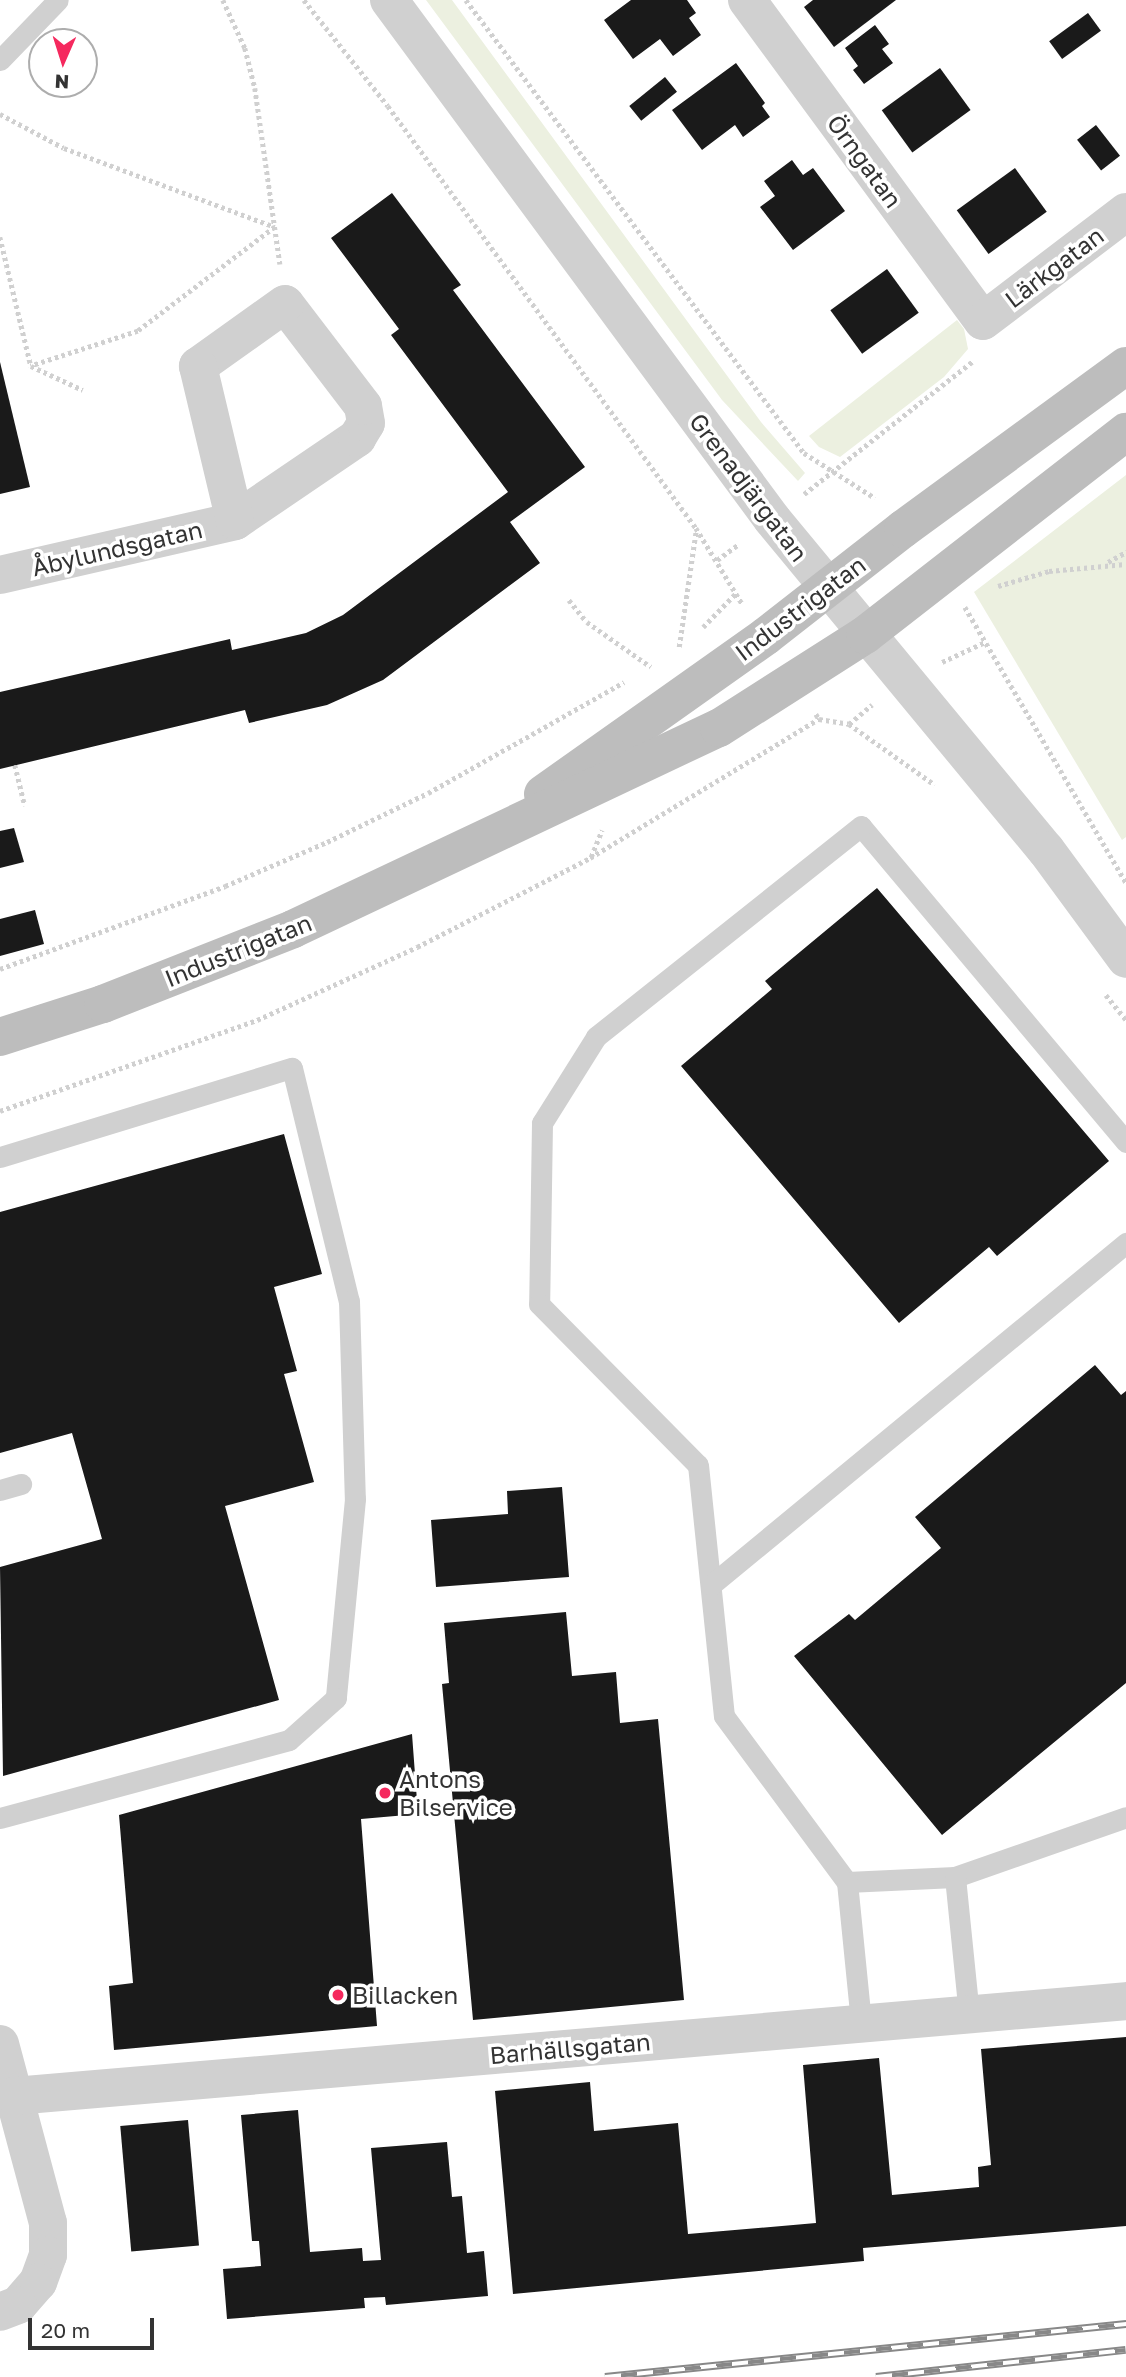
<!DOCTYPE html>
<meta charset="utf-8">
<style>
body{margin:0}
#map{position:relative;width:1126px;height:2377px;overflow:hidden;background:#fff;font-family:"Golos Text",sans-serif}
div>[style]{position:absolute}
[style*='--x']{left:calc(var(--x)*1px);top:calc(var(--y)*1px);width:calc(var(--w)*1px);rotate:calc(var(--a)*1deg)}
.green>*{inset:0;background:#ecf0e0}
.building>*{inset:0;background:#1a1a1a;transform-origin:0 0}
.path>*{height:4.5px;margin-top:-2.25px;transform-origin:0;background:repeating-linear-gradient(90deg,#d0d0d0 0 3.5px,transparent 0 7px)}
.service>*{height:21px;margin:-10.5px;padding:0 10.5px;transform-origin:10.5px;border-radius:10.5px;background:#d0d0d0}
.minor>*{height:38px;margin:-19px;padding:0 19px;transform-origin:19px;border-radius:19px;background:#d0d0d0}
.tertiary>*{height:38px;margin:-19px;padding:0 19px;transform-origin:19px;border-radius:19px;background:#d0d0d0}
.secondary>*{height:38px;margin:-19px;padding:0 19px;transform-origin:19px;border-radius:19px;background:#bdbdbd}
.rail>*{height:8px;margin-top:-4px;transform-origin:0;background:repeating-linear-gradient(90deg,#fff 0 16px,#888 0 32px);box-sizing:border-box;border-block:2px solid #888}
.dots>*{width:19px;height:19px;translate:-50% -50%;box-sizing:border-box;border:4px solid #fff;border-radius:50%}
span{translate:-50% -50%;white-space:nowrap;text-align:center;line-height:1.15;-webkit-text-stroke:7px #fff;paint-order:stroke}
.street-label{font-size:24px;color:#333}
.poi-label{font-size:24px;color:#333}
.left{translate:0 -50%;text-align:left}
.north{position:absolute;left:28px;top:28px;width:70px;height:70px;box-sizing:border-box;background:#fff;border:2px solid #adadad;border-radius:50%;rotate:183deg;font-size:19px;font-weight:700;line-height:28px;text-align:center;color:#333}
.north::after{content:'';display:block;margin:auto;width:24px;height:32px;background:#f5295e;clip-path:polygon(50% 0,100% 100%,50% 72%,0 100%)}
.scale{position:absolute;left:28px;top:2318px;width:126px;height:32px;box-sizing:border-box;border:4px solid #333;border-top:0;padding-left:9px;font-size:21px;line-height:24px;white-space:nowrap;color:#333;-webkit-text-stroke:5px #fff;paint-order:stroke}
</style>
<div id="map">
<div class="green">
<i style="clip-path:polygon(426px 0,452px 0,761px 422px,805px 473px,798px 481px,722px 400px)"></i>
<i style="clip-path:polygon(957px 320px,964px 329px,968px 349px,944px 377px,840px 457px,819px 447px,809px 436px)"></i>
<i style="clip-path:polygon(1126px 475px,1126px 837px,1122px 840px,974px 592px)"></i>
</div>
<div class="building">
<i style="clip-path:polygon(631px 0,687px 0,696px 13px,689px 18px,701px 35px,673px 56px,660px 39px,633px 59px,604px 20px)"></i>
<i style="clip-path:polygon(813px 0,896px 0,834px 47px,804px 7px)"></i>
<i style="left:1088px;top:13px;width:22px;height:48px;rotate:54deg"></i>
<i style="clip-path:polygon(875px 25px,889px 44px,882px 49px,893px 63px,864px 84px,853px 70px,858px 66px,845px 48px)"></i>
<i style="clip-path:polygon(736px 63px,765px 103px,762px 106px,770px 117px,743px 137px,735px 125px,702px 150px,672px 110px)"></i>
<i style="left:940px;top:68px;width:52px;height:72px;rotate:54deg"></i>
<i style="left:665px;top:77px;width:19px;height:46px;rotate:51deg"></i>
<i style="left:1096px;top:125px;width:39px;height:24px;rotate:52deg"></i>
<i style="clip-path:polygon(792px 160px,803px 175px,813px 168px,845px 211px,793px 250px,760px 207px,775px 196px,764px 181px)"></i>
<i style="left:1015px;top:168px;width:54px;height:72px;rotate:54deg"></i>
<i style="clip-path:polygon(392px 193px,461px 285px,453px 290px,585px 467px,510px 522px,540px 563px,383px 680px,327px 705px,249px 723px,245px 710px,0 769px,0 692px,230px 639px,232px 650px,306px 633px,343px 615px,508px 492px,391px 335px,399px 329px,331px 238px)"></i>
<i style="left:887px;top:269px;width:54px;height:70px;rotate:54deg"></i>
<i style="clip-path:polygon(0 362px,30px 487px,0 494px)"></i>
<i style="clip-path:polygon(14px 828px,24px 862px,0 868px,0 831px)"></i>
<i style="clip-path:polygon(877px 888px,1109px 1161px,997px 1256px,989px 1247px,899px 1323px,681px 1066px,772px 989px,765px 981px)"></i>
<i style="clip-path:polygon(35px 910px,44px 944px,0 956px,0 919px)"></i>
<i style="clip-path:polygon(284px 1134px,322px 1274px,274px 1287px,297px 1371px,284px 1374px,314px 1482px,225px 1506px,279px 1700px,3px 1776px,0 1567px,102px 1539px,72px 1433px,0 1453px,0 1212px)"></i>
<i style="clip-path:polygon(1095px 1365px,1121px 1395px,1126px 1391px,1126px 1683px,942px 1835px,794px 1656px,849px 1614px,855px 1620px,941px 1548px,915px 1517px)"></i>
<i style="clip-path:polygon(562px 1487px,569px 1577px,436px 1587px,431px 1520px,508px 1514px,507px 1491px)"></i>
<i style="clip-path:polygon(566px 1612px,572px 1676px,616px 1672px,620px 1723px,658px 1719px,684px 2000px,473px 2020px,442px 1684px,449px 1683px,444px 1623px)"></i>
<i style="clip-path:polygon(412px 1734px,418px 1814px,361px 1819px,377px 2026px,114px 2050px,109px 1986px,133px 1983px,119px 1815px)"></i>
<i style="clip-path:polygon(1126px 2037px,1126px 2226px,863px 2248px,864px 2261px,513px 2294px,495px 2091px,590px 2082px,594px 2131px,678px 2123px,688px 2234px,816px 2223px,803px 2065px,879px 2058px,892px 2195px,979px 2187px,978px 2167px,991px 2165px,981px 2049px)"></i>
<i style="clip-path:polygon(298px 2110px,310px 2252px,362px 2248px,363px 2261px,381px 2260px,371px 2148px,447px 2142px,452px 2197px,462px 2196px,467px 2253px,484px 2251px,488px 2296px,386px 2305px,385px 2297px,364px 2298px,365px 2308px,227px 2319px,223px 2269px,261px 2266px,259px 2241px,252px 2241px,241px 2115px)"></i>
<i style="left:188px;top:2120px;width:126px;height:68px;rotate:85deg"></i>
</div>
<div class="path">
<i style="--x:223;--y:0;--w:53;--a:65.4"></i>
<i style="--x:245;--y:48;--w:41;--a:76"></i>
<i style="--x:255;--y:88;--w:178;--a:81.9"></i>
<i style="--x:304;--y:0;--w:135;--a:51.6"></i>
<i style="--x:388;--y:106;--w:522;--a:53.88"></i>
<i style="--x:696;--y:528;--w:90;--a:58.6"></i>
<i style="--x:466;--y:0;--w:565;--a:53.27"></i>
<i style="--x:804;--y:453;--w:84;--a:32.4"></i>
<i style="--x:0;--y:114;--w:72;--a:28"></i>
<i style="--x:64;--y:148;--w:225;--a:20.5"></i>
<i style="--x:275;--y:227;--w:172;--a:142.8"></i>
<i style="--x:138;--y:331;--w:113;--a:161.9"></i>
<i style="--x:0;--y:237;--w:133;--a:76.5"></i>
<i style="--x:31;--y:366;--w:57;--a:24.8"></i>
<i style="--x:804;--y:494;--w:215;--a:-38.2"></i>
<i style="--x:717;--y:560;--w:27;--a:-36"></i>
<i style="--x:1108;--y:562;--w:21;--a:-29"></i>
<i style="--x:998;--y:586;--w:53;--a:-16.4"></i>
<i style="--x:1049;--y:571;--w:77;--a:-5.2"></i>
<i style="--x:569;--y:600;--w:28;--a:51"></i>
<i style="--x:587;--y:622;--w:78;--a:35.1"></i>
<i style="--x:965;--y:607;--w:319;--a:59.7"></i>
<i style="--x:703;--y:627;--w:46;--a:-45.9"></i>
<i style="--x:679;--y:647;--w:118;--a:-81.7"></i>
<i style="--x:942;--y:662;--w:47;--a:-24.9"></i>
<i style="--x:816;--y:714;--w:6;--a:59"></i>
<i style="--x:819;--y:719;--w:30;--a:9"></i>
<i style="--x:849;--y:724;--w:105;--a:35.3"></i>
<i style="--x:849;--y:724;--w:30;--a:-40"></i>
<i style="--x:15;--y:765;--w:42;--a:76.3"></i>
<i style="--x:591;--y:857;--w:29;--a:-68"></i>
<i style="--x:0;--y:969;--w:240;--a:-20.2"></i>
<i style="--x:225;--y:886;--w:111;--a:-23.3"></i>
<i style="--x:327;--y:842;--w:112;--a:-25.9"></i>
<i style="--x:428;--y:793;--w:225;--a:-29.5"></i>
<i style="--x:1106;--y:995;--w:32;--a:51"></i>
<i style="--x:0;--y:1111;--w:273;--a:-19.5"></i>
<i style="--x:257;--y:1020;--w:176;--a:-24.5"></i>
<i style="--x:417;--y:947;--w:195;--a:-27.2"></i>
<i style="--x:590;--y:858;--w:268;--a:-31.3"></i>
</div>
<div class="service">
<i style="--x:0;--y:60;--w:83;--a:-46"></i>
<i style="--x:1126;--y:1142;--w:412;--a:-130"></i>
<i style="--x:861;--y:826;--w:339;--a:141.5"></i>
<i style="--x:596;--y:1037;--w:102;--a:122.1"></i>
<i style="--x:542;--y:1123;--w:181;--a:90.9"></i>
<i style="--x:539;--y:1304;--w:226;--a:45.4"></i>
<i style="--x:698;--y:1465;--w:252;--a:84.1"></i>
<i style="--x:724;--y:1716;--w:207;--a:53.5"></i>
<i style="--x:847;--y:1882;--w:108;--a:-2.7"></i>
<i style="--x:955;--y:1877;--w:181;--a:-19.3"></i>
<i style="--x:0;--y:1157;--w:305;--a:-17"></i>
<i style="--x:292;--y:1068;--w:240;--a:76.3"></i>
<i style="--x:349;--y:1301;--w:198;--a:88.3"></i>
<i style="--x:355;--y:1499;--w:200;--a:95.5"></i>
<i style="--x:336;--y:1698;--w:63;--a:138.2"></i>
<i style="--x:289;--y:1740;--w:299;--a:164.9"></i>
<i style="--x:0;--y:1490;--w:22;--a:-16"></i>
<i style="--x:711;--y:1585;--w:538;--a:-39.49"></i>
<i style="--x:955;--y:1877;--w:138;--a:84.2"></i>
<i style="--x:847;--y:1882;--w:142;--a:84.3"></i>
</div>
<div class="minor">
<i style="--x:747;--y:0;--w:398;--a:53.7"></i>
<i style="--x:983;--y:321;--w:180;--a:-37.3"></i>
<i style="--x:0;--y:575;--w:241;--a:-12.9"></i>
<i style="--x:235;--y:521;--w:148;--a:-34.2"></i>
<i style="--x:357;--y:438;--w:17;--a:-59"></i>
<i style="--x:366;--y:423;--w:17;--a:-100"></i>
<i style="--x:363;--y:406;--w:128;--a:-127.4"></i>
<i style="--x:285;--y:304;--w:107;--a:144.5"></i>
<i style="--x:198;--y:366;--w:159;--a:76.6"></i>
<i style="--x:0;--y:2044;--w:185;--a:75"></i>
<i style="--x:48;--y:2223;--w:32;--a:90"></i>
<i style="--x:48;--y:2255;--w:29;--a:110"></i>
<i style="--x:38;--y:2282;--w:30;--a:131"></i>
<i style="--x:18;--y:2305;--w:19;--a:159"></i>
<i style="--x:14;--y:2096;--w:1116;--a:-4.88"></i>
</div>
<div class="tertiary">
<i style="--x:389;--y:0;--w:645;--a:53.57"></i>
<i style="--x:772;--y:519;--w:430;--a:50.4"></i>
<i style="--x:1046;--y:850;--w:135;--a:53.7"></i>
</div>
<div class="secondary">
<i style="--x:543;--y:794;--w:273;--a:-35.3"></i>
<i style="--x:766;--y:636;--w:174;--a:-38"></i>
<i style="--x:903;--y:529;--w:276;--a:-36.2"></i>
<i style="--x:0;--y:1037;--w:108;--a:-17.8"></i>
<i style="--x:103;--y:1004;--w:204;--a:-21.5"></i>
<i style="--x:293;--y:929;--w:471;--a:-25.3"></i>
<i style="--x:719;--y:728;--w:173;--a:-32.5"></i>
<i style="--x:865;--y:635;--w:331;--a:-37.9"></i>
</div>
<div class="rail">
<i style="--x:605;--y:2377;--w:524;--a:-5.81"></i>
<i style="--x:876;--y:2377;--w:251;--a:-6.2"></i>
</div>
<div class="dots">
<i style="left:385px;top:1793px;background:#f5295e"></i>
<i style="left:338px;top:1995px;background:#f5295e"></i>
</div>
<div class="street-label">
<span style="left:865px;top:161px;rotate:54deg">Örngatan</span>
<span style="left:1054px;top:267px;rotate:-37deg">Lärkgatan</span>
<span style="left:749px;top:487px;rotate:53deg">Grenadjärgatan</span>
<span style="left:117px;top:548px;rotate:-13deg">Åbylundsgatan</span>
<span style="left:800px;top:608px;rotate:-37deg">Industrigatan</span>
<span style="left:238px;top:950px;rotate:-22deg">Industrigatan</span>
<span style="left:570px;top:2048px;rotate:-5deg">Barhällsgatan</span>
</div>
<div class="poi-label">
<span class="left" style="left:399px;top:1793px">Antons<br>Bilservice</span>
<span class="left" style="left:352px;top:1995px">Billacken</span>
</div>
<div class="north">N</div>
<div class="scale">20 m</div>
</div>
